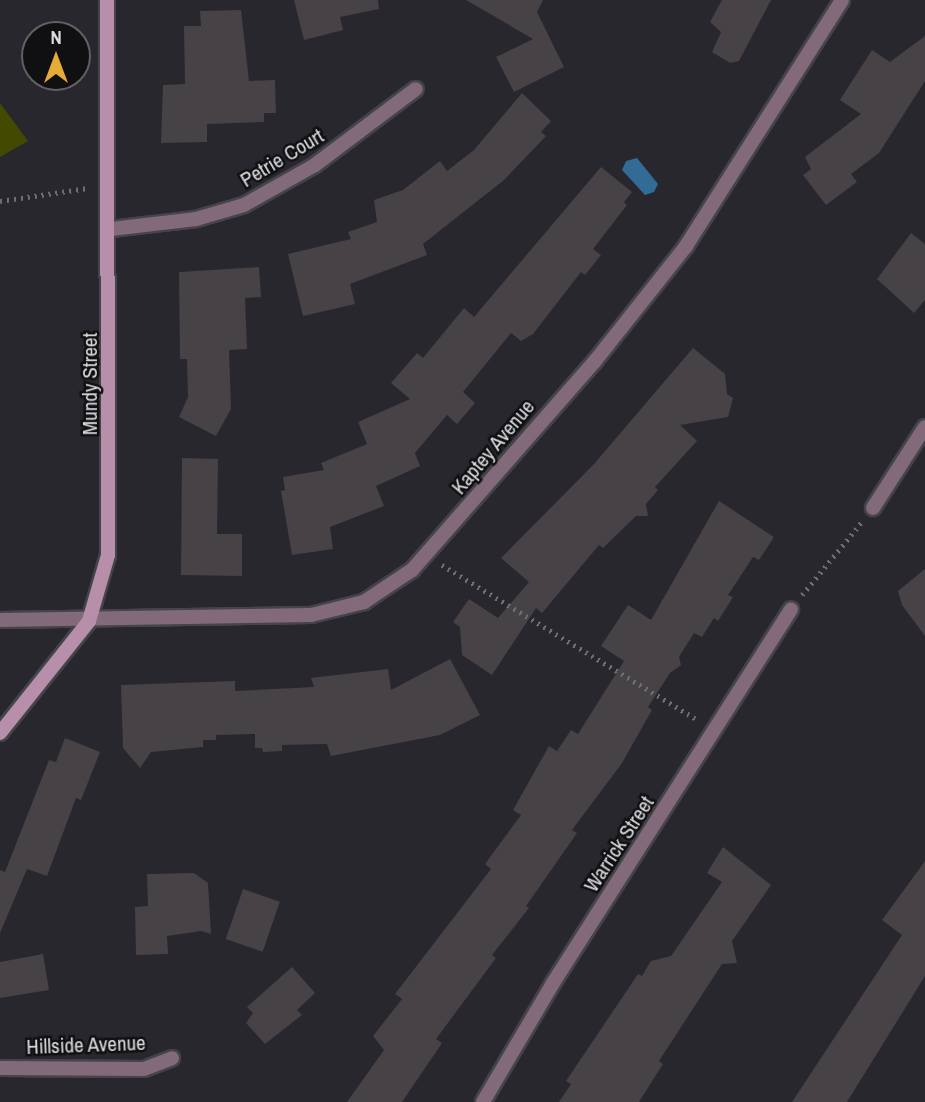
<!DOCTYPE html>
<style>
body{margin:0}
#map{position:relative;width:925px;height:1102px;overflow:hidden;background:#27272d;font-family:"Archivo Narrow",sans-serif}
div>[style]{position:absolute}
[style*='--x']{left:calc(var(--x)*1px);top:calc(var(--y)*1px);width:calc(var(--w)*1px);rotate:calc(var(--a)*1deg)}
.green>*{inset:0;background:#434a00}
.water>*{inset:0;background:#326c96}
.building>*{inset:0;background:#474246;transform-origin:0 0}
.path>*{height:4.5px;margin-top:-2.25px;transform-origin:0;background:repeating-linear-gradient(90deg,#6e6e73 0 2px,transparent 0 7px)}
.roads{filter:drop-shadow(2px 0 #444449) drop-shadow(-2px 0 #444449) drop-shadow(0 2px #444449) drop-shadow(0 -2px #444449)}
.street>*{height:14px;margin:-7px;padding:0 7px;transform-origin:7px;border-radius:7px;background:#836a7b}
.secondary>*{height:14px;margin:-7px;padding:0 7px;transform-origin:7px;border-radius:7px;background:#b88faa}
span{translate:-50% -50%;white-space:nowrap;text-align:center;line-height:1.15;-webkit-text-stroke:5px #101013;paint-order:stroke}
.street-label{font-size:21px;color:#dbdbdf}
.north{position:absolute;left:21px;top:21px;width:70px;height:70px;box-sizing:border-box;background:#101013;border:2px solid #616165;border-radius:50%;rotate:0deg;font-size:19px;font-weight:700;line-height:28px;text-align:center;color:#dbdbdf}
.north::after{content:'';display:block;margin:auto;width:24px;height:32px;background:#e7ac36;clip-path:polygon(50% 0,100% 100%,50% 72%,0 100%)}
</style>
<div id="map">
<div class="green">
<i style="clip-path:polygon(0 103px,28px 141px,0 157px)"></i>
</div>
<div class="water">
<i style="clip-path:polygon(637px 158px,658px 184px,654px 192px,645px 195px,622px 170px,626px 161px)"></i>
</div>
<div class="building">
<i style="clip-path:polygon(294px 0,378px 0,379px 9px,340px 17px,343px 30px,304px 40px)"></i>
<i style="clip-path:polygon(466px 0,543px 0,537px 12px,564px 67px,514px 92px,496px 57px,533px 39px)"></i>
<i style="clip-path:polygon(722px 0,771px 0,739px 61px,730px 63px,712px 52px,721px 32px,710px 22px)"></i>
<i style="clip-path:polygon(241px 10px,249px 81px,275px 80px,276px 113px,264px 113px,264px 122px,207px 124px,207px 142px,161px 143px,163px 85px,185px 84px,184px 26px,201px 26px,200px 11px)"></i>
<i style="clip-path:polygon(925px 36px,925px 81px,879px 153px,851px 174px,857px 182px,826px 205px,803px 175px,811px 169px,805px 157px,861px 114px,840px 100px,872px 50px,890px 62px)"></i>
<i style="clip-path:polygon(522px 93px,551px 121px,541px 132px,546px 136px,504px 180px,423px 244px,427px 255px,350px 284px,355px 304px,303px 316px,288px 254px,351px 239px,348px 232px,377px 222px,374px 200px,403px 190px,440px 161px,447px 171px,474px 150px)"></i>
<i style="clip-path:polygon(601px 167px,632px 192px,624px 202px,627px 205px,593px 249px,601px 255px,585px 275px,581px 272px,533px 334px,521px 341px,511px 333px,463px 392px,475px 403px,457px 424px,447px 415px,415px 453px,420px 466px,376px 486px,384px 506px,330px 527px,333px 549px,292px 555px,281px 491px,285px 490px,283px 477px,324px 470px,321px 463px,367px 444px,358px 422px,410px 399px,391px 383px,417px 353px,423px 358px,464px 308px,474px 317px)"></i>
<i style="clip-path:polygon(911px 233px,925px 244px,925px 300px,914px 313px,877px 279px)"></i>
<i style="clip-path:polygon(259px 267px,261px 297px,245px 298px,247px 349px,229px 350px,231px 409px,216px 436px,179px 417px,188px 397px,187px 359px,180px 359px,179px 272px)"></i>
<i style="clip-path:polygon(693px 348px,725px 374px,727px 394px,733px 398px,728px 417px,680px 425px,697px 441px,655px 487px,658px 490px,646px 504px,648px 516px,636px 516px,603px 548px,599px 545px,542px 613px,536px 608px,492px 675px,462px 655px,460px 627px,453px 622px,469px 599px,498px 618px,529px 582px,501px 558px,594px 464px)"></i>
<i style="clip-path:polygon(182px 458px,218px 459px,217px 534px,242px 534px,242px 576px,181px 575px)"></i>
<i style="clip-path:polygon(719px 501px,774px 537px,759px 560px,753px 557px,728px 595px,733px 597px,718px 621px,714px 618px,702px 637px,694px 633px,679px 657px,681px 665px,670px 673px,648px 707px,652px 710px,622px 763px,572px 830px,577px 833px,526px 906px,529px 908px,492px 955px,496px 958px,436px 1039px,442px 1043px,402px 1102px,347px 1102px,384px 1050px,373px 1036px,402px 999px,395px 994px,491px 869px,485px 864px,521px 815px,513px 810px,549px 746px,557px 751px,571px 730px,578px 734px,624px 661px,601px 646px,628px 605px,651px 620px)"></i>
<i style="clip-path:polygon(925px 569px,925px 636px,902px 605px,898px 591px)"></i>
<i style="clip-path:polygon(450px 659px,480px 715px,440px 735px,331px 756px,327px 744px,282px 745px,282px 751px,263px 752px,262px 748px,255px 748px,255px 734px,216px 735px,216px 740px,203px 740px,203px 747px,151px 752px,140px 768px,123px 748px,121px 685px,235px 681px,235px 691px,314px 687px,311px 678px,388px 669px,391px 690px)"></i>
<i style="clip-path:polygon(65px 738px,100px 752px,81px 800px,76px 798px,47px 876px,27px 869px,0 933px,0 870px,5px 872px,49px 760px,56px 762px)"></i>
<i style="clip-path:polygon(723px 847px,771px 885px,732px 941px,737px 963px,722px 964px,659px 1061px,663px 1064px,639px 1102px,559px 1102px,571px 1084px,566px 1081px,638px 974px,642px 976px,651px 961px,671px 956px,722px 882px,707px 873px)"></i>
<i style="clip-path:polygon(925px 861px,925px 976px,847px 1102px,792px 1102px,902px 935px,882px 920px)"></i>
<i style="clip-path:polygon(194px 873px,208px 883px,211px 934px,201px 931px,167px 936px,168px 954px,136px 955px,135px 907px,148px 906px,147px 874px)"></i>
<i style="left:243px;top:889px;width:39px;height:53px;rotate:19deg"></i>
<i style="clip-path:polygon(43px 954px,49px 990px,0 998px,0 962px)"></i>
<i style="clip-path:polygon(292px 967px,315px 993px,297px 1010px,302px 1015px,265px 1044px,246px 1023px,253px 1013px,247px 1007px)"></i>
</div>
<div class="path">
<i style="--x:0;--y:201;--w:89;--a:-8.4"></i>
<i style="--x:442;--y:565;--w:299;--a:31.2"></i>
<i style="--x:802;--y:595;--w:93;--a:-50.7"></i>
</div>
<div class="roads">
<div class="street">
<i style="--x:111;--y:229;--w:86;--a:-6.7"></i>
<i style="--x:196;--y:219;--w:50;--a:-16.3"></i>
<i style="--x:244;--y:205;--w:81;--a:-29.4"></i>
<i style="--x:315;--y:165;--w:126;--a:-37"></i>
<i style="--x:873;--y:508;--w:96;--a:-57.3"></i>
<i style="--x:0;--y:620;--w:311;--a:-0.9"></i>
<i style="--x:311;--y:615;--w:55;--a:-13.8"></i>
<i style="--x:364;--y:602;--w:58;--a:-33.7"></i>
<i style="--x:412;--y:570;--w:278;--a:-48.8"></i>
<i style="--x:595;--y:361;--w:147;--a:-51.6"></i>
<i style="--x:686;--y:246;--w:291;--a:-57.6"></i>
<i style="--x:0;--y:1068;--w:144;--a:0.4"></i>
<i style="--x:144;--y:1069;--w:30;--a:-21"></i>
<i style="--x:483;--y:1102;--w:138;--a:-59.5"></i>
<i style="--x:553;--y:983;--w:443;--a:-57.5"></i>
</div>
<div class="secondary">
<i style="--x:0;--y:733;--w:143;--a:-51.5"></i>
<i style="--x:89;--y:621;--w:69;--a:-73.9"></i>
<i style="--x:108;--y:555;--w:555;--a:-90.1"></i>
</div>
</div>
<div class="street-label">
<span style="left:282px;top:158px;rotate:-31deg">Petrie Court</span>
<span style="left:90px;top:384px;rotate:-90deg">Mundy Street</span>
<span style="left:493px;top:447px;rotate:-50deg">Kaptey Avenue</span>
<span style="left:619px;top:844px;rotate:-57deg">Warrick Street</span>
<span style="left:86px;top:1045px;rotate:-2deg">Hillside Avenue</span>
</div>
<div class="north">N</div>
</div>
